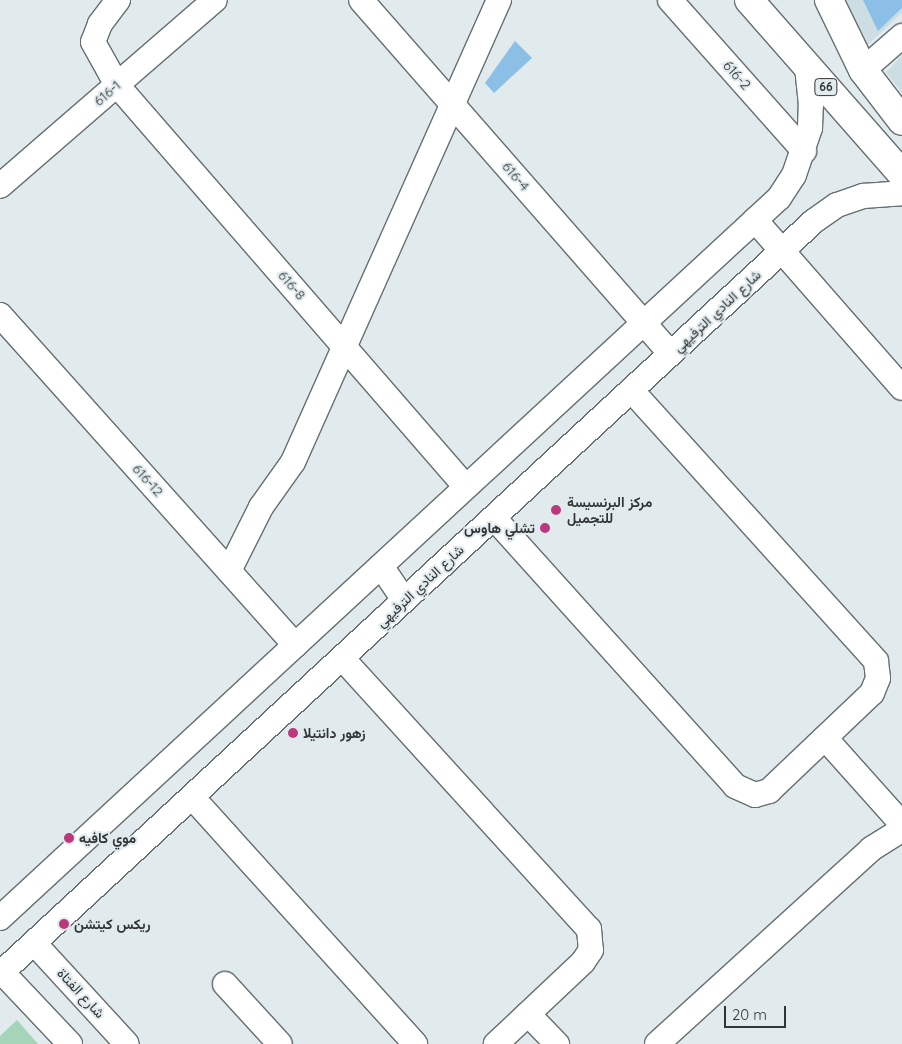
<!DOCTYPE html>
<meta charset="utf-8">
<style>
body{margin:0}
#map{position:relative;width:902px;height:1044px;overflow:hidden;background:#e1ebee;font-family:Quicksand,Vazirmatn,sans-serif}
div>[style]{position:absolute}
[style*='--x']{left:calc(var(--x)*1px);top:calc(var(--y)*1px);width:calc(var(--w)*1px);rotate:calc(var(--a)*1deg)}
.built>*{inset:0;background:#ccdee3}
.green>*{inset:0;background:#a6d4b8}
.building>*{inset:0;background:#8bbfe6}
.roads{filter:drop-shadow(1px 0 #666f71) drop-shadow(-1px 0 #666f71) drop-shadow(0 1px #666f71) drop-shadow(0 -1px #666f71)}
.minor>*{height:24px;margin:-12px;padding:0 12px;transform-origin:12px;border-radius:12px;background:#fff}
.major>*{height:28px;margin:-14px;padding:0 14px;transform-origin:14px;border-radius:14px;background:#fff}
.dots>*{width:14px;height:14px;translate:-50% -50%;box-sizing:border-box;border:2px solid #e1ebee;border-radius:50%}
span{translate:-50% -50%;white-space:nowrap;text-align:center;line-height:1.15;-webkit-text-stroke:4px #e1ebee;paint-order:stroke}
.shield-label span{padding:1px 4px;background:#e1ebee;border:1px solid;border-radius:4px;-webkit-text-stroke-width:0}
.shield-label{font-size:12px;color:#313536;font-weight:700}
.street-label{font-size:14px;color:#313536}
.poi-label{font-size:14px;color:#313536;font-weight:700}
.left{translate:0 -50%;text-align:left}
.right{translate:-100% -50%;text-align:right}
.scale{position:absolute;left:724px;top:1006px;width:62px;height:22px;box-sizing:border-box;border:2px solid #313536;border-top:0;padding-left:6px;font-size:15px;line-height:18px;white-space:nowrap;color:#313536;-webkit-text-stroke:4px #e1ebee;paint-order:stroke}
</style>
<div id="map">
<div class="built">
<i style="clip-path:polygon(842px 0,902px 0,902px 13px,864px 48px)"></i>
<i style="clip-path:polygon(902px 56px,902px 93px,886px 72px)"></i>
</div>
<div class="green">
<i style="clip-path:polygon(17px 1020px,38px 1044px,0 1044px,0 1036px)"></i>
</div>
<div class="building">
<i style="clip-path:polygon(863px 0,902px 0,902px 8px,878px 31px)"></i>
<i style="clip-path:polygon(515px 41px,532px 58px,494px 93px,485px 83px)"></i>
</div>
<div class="roads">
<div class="minor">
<i style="--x:118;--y:0;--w:30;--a:127"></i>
<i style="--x:100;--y:24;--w:19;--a:111"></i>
<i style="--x:93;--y:42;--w:49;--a:60.8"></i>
<i style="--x:117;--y:85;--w:532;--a:49.04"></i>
<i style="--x:361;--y:0;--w:469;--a:48.8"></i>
<i style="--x:670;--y:0;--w:202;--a:48.4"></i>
<i style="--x:863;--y:70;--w:52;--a:-41.1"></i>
<i style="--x:0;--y:186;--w:284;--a:-40.9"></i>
<i style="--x:755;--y:220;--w:223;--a:48.8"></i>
<i style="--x:0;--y:315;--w:443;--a:48.2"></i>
<i style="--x:494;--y:518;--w:360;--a:48"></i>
<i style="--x:735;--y:786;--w:22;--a:24"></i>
<i style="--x:755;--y:795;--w:15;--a:-16"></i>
<i style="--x:769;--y:791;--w:142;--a:-43.6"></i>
<i style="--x:872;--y:693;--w:16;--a:-68"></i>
<i style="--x:878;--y:678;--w:17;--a:-97"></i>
<i style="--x:876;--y:661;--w:365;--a:-132.1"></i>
<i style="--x:381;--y:566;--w:41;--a:55.9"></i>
<i style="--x:229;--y:571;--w:72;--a:-63.4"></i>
<i style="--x:261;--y:507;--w:55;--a:-54.6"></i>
<i style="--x:293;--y:462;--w:506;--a:-65.97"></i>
<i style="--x:342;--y:658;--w:367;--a:47.7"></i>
<i style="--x:589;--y:929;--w:21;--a:85"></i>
<i style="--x:591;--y:950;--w:14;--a:124"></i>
<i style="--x:583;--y:962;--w:120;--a:136.7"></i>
<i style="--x:825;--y:738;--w:115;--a:48.2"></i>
<i style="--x:192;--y:797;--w:333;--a:47.9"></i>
<i style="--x:0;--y:918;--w:1061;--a:-42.75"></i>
<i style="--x:779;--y:198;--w:27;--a:-57"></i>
<i style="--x:794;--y:175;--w:50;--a:-71.2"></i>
<i style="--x:810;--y:128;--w:23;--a:-88"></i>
<i style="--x:811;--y:105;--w:39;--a:-96"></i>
<i style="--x:34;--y:943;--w:137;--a:47.4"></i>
<i style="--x:2;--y:972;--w:99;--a:46.6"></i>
<i style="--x:0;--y:974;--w:1109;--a:-42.77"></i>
<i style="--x:814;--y:221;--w:28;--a:-35"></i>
<i style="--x:837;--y:205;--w:28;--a:-19"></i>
<i style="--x:863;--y:196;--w:39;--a:-4"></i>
<i style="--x:225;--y:984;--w:81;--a:47.5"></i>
<i style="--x:528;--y:1014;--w:42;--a:46"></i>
<i style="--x:657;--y:1044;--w:290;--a:-42.3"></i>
<i style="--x:871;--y:849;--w:36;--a:-32"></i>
</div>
<div class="major">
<i style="--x:749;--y:0;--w:232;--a:48.7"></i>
<i style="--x:829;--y:0;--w:78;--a:64.1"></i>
<i style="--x:863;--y:70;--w:64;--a:52.6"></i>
</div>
</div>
<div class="dots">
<i style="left:556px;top:510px;background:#bc387d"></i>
<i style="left:545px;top:528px;background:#bc387d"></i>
<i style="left:293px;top:733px;background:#bc387d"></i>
<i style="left:69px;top:838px;background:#bc387d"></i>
<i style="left:64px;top:924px;background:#bc387d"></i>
</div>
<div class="shield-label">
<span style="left:826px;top:87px">66</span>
</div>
<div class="street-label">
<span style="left:737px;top:75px;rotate:48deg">616-2</span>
<span style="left:107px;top:93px;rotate:-41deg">616-1</span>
<span style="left:516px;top:176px;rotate:49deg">616-4</span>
<span style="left:292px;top:285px;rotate:49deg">616-8</span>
<span style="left:717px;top:311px;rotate:-43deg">شارع النادي الترفيهي</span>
<span style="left:148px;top:480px;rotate:48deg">616-12</span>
<span style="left:420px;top:586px;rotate:-43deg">شارع النادي الترفيهي</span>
<span style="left:81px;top:993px;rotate:47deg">شارع الفتاة</span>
</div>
<div class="poi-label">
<span class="left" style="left:567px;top:510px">مركز البرنسيسة<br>للتجميل</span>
<span class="right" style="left:535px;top:528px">تشلي هاوس</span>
<span class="left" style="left:303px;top:733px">زهور دانتيلا</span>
<span class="left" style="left:79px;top:838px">موي كافيه</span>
<span class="left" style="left:74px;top:924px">ريكس كيتشن</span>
</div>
<div class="scale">20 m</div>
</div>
